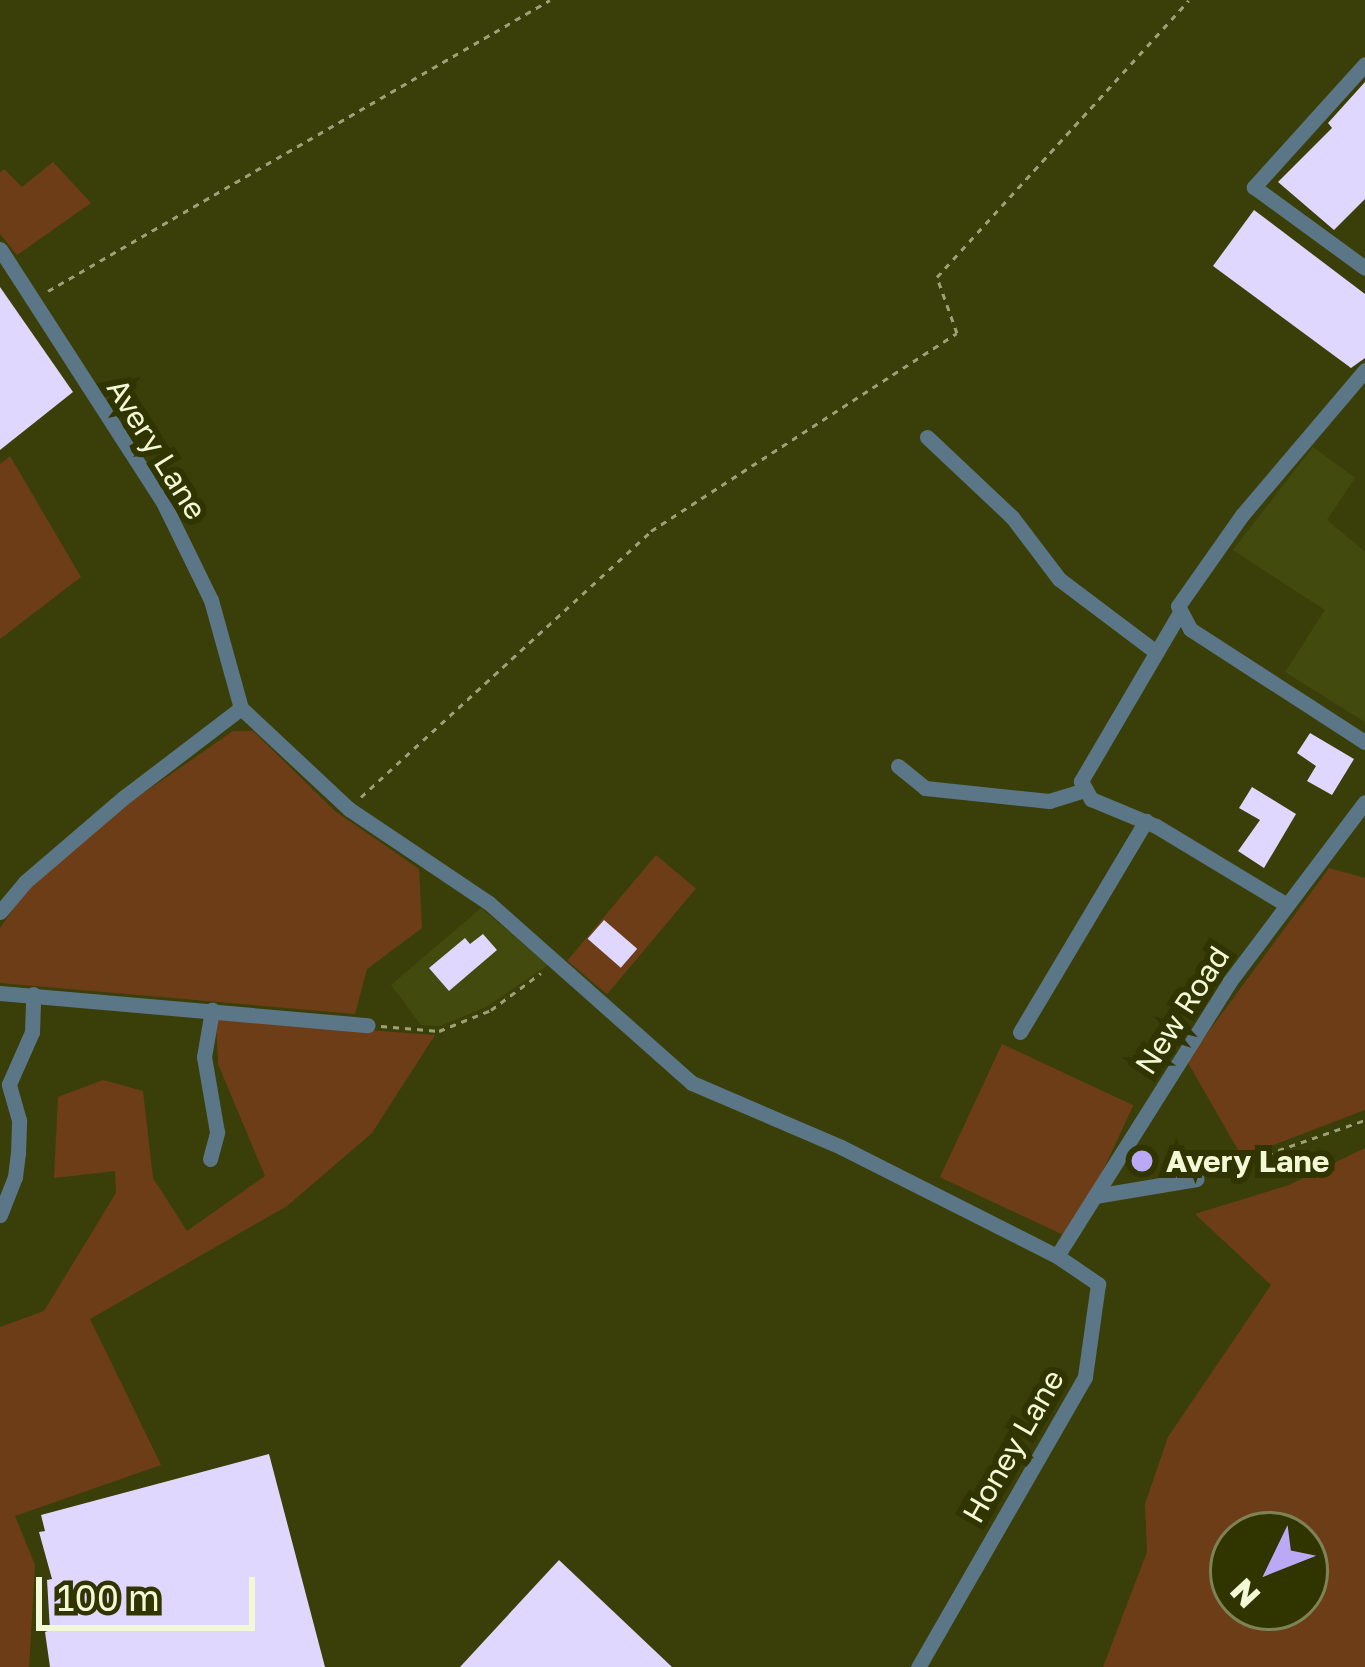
<!DOCTYPE html>
<style>
body{margin:0}
#map{position:relative;width:1365px;height:1667px;overflow:hidden;background:#3a3f0a;font-family:"Golos Text",sans-serif}
div>[style]{position:absolute}
[style*='--x']{left:calc(var(--x)*1px);top:calc(var(--y)*1px);width:calc(var(--w)*1px);rotate:calc(var(--a)*1deg)}
.built>*{inset:0;background:#434a0d}
.green>*{inset:0;background:#6d3d18;transform-origin:0 0}
.building>*{inset:0;background:#e0d7ff;transform-origin:0 0}
.path>*{height:3px;margin-top:-1.5px;transform-origin:0;background:repeating-linear-gradient(90deg,#9ca277 0 6px,transparent 0 12px)}
.minor>*{height:15px;margin:-7.5px;padding:0 7.5px;transform-origin:7.5px;border-radius:7.5px;background:#5b7787}
.dots>*{width:33px;height:33px;translate:-50% -50%;box-sizing:border-box;border:6px solid #303500;border-radius:50%}
span{translate:-50% -50%;white-space:nowrap;text-align:center;line-height:1.15;-webkit-text-stroke:12px #303500;paint-order:stroke}
.street-label{font-size:30px;color:#f3f9d7}
.poi-label{font-size:30px;color:#f3f9d7;font-weight:700}
.left{translate:0 -50%;text-align:left}
.north{position:absolute;left:1209px;top:1511px;width:120px;height:120px;box-sizing:border-box;background:#303500;border:3px solid #7e8356;border-radius:50%;rotate:227deg;font-size:33px;font-weight:700;line-height:48px;text-align:center;color:#f3f9d7}
.north::after{content:'';display:block;margin:auto;width:42px;height:54px;background:#bca9f5;clip-path:polygon(50% 0,100% 100%,50% 72%,0 100%)}
.scale{position:absolute;left:36px;top:1577px;width:219px;height:54px;box-sizing:border-box;border:6px solid #f3f9d7;border-top:0;padding-left:15px;font-size:36px;line-height:42px;white-space:nowrap;color:#f3f9d7;-webkit-text-stroke:9px #303500;paint-order:stroke}
</style>
<div id="map">
<div class="built">
<i style="clip-path:polygon(1313px 447px,1355px 478px,1327px 520px,1365px 552px,1365px 722px,1285px 672px,1325px 610px,1233px 550px)"></i>
<i style="clip-path:polygon(481px 908px,548px 965px,486px 1007px,440px 1026px,421px 1025px,391px 985px)"></i>
</div>
<div class="green">
<i style="clip-path:polygon(53px 162px,91px 203px,17px 255px,0 234px,0 173px,4px 169px,22px 187px)"></i>
<i style="clip-path:polygon(10px 456px,81px 577px,0 639px,0 464px)"></i>
<i style="clip-path:polygon(233px 731px,253px 731px,335px 811px,419px 869px,422px 928px,367px 969px,355px 1014px,0 983px,0 928px,26px 891px,122px 808px)"></i>
<i style="left:656px;top:855px;width:52px;height:138px;rotate:40deg"></i>
<i style="clip-path:polygon(1329px 868px,1365px 878px,1365px 1110px,1242px 1157px,1187px 1061px)"></i>
<i style="clip-path:polygon(216px 1019px,435px 1035px,372px 1133px,287px 1206px,90px 1319px,161px 1465px,15px 1516px,35px 1565px,29px 1667px,0 1667px,0 1327px,44px 1311px,116px 1193px,115px 1171px,54px 1178px,58px 1097px,103px 1080px,143px 1091px,153px 1178px,187px 1231px,265px 1176px,218px 1064px)"></i>
<i style="left:1002px;top:1044px;width:145px;height:147px;rotate:25deg"></i>
<i style="clip-path:polygon(evenodd,1365px 1148px,1365px 1667px,1103px 1667px,1147px 1552px,1145px 1504px,1168px 1437px,1271px 1285px,1195px 1214px,1289px 1185px,1365px 1148px,1233px 1535px,1305px 1535px,1305px 1607px,1233px 1607px,1233px 1535px)"></i>
</div>
<div class="building">
<i style="clip-path:polygon(1365px 82px,1365px 199px,1334px 230px,1278px 182px,1332px 128px,1328px 123px)"></i>
<i style="clip-path:polygon(1254px 210px,1365px 294px,1365px 358px,1351px 368px,1213px 266px)"></i>
<i style="clip-path:polygon(0 287px,73px 392px,0 450px)"></i>
<i style="clip-path:polygon(1310px 733px,1354px 759px,1332px 795px,1307px 781px,1316px 766px,1297px 753px)"></i>
<i style="clip-path:polygon(1252px 787px,1296px 814px,1264px 868px,1238px 851px,1260px 820px,1239px 808px)"></i>
<i style="left:604px;top:920px;width:44px;height:25px;rotate:41deg"></i>
<i style="clip-path:polygon(483px 934px,497px 950px,449px 991px,429px 968px,465px 938px,470px 944px)"></i>
<i style="clip-path:polygon(269px 1454px,325px 1667px,50px 1667px,45px 1632px,50px 1630px,47px 1580px,52px 1579px,39px 1532px,45px 1531px,41px 1515px)"></i>
<i style="clip-path:polygon(559px 1560px,672px 1667px,460px 1667px)"></i>
</div>
<div class="path">
<i style="--x:48;--y:291;--w:580;--a:-30.1"></i>
<i style="--x:361;--y:797;--w:394;--a:-42.5"></i>
<i style="--x:651;--y:531;--w:364;--a:-32.9"></i>
<i style="--x:957;--y:333;--w:59;--a:-109.7"></i>
<i style="--x:937;--y:277;--w:374;--a:-47.7"></i>
<i style="--x:381;--y:1026;--w:58;--a:4.9"></i>
<i style="--x:439;--y:1031;--w:56;--a:-22"></i>
<i style="--x:491;--y:1010;--w:62;--a:-36.5"></i>
<i style="--x:1210;--y:1174;--w:164;--a:-19.2"></i>
</div>
<div class="minor">
<i style="--x:1365;--y:64;--w:166;--a:132.1"></i>
<i style="--x:1254;--y:187;--w:137;--a:36.1"></i>
<i style="--x:0;--y:249;--w:299;--a:57.2"></i>
<i style="--x:162;--y:500;--w:111;--a:63.9"></i>
<i style="--x:211;--y:600;--w:112;--a:74.5"></i>
<i style="--x:241;--y:708;--w:148;--a:43.1"></i>
<i style="--x:349;--y:809;--w:169;--a:33.9"></i>
<i style="--x:489;--y:903;--w:271;--a:41.6"></i>
<i style="--x:692;--y:1083;--w:162;--a:23.2"></i>
<i style="--x:841;--y:1147;--w:242;--a:26.8"></i>
<i style="--x:1057;--y:1256;--w:50;--a:34.3"></i>
<i style="--x:1098;--y:1284;--w:94;--a:98"></i>
<i style="--x:1085;--y:1377;--w:335;--a:119.9"></i>
<i style="--x:1365;--y:370;--w:190;--a:130.3"></i>
<i style="--x:1242;--y:515;--w:111;--a:125.1"></i>
<i style="--x:1178;--y:606;--w:26;--a:62"></i>
<i style="--x:1190;--y:629;--w:208;--a:32.9"></i>
<i style="--x:927;--y:437;--w:117;--a:43.3"></i>
<i style="--x:1012;--y:517;--w:78;--a:52.8"></i>
<i style="--x:1059;--y:579;--w:121;--a:37"></i>
<i style="--x:1179;--y:614;--w:194;--a:120.4"></i>
<i style="--x:1081;--y:781;--w:21;--a:61"></i>
<i style="--x:1091;--y:799;--w:70;--a:22.6"></i>
<i style="--x:1156;--y:826;--w:153;--a:31.1"></i>
<i style="--x:898;--y:766;--w:35;--a:39"></i>
<i style="--x:925;--y:788;--w:125;--a:6"></i>
<i style="--x:1049;--y:801;--w:37;--a:-17"></i>
<i style="--x:0;--y:912;--w:39;--a:-50"></i>
<i style="--x:25;--y:882;--w:129;--a:-40.6"></i>
<i style="--x:123;--y:798;--w:148;--a:-37.3"></i>
<i style="--x:0;--y:993;--w:369;--a:5"></i>
<i style="--x:1020;--y:1032;--w:246;--a:-59.2"></i>
<i style="--x:210;--y:1159;--w:28;--a:-75"></i>
<i style="--x:217;--y:1132;--w:76;--a:-99.8"></i>
<i style="--x:204;--y:1057;--w:48;--a:-80.3"></i>
<i style="--x:1095;--y:1196;--w:103;--a:-9.5"></i>
<i style="--x:0;--y:1215;--w:41;--a:-68.5"></i>
<i style="--x:15;--y:1177;--w:24;--a:-83"></i>
<i style="--x:18;--y:1153;--w:33;--a:-88"></i>
<i style="--x:19;--y:1120;--w:37;--a:-106"></i>
<i style="--x:9;--y:1084;--w:57;--a:-66.1"></i>
<i style="--x:32;--y:1032;--w:38;--a:-88"></i>
<i style="--x:1057;--y:1256;--w:325;--a:-57.8"></i>
<i style="--x:1230;--y:981;--w:224;--a:-53"></i>
</div>
<div class="dots">
<i style="left:1142px;top:1161px;background:#bca9f5"></i>
</div>
<div class="street-label">
<span style="left:157px;top:449px;rotate:58deg">Avery Lane</span>
<span style="left:1182px;top:1010px;rotate:-57deg">New Road</span>
<span style="left:1013px;top:1446px;rotate:-60deg">Honey Lane</span>
</div>
<div class="poi-label">
<span class="left" style="left:1166px;top:1161px">Avery Lane</span>
</div>
<div class="north">N</div>
<div class="scale">100 m</div>
</div>
